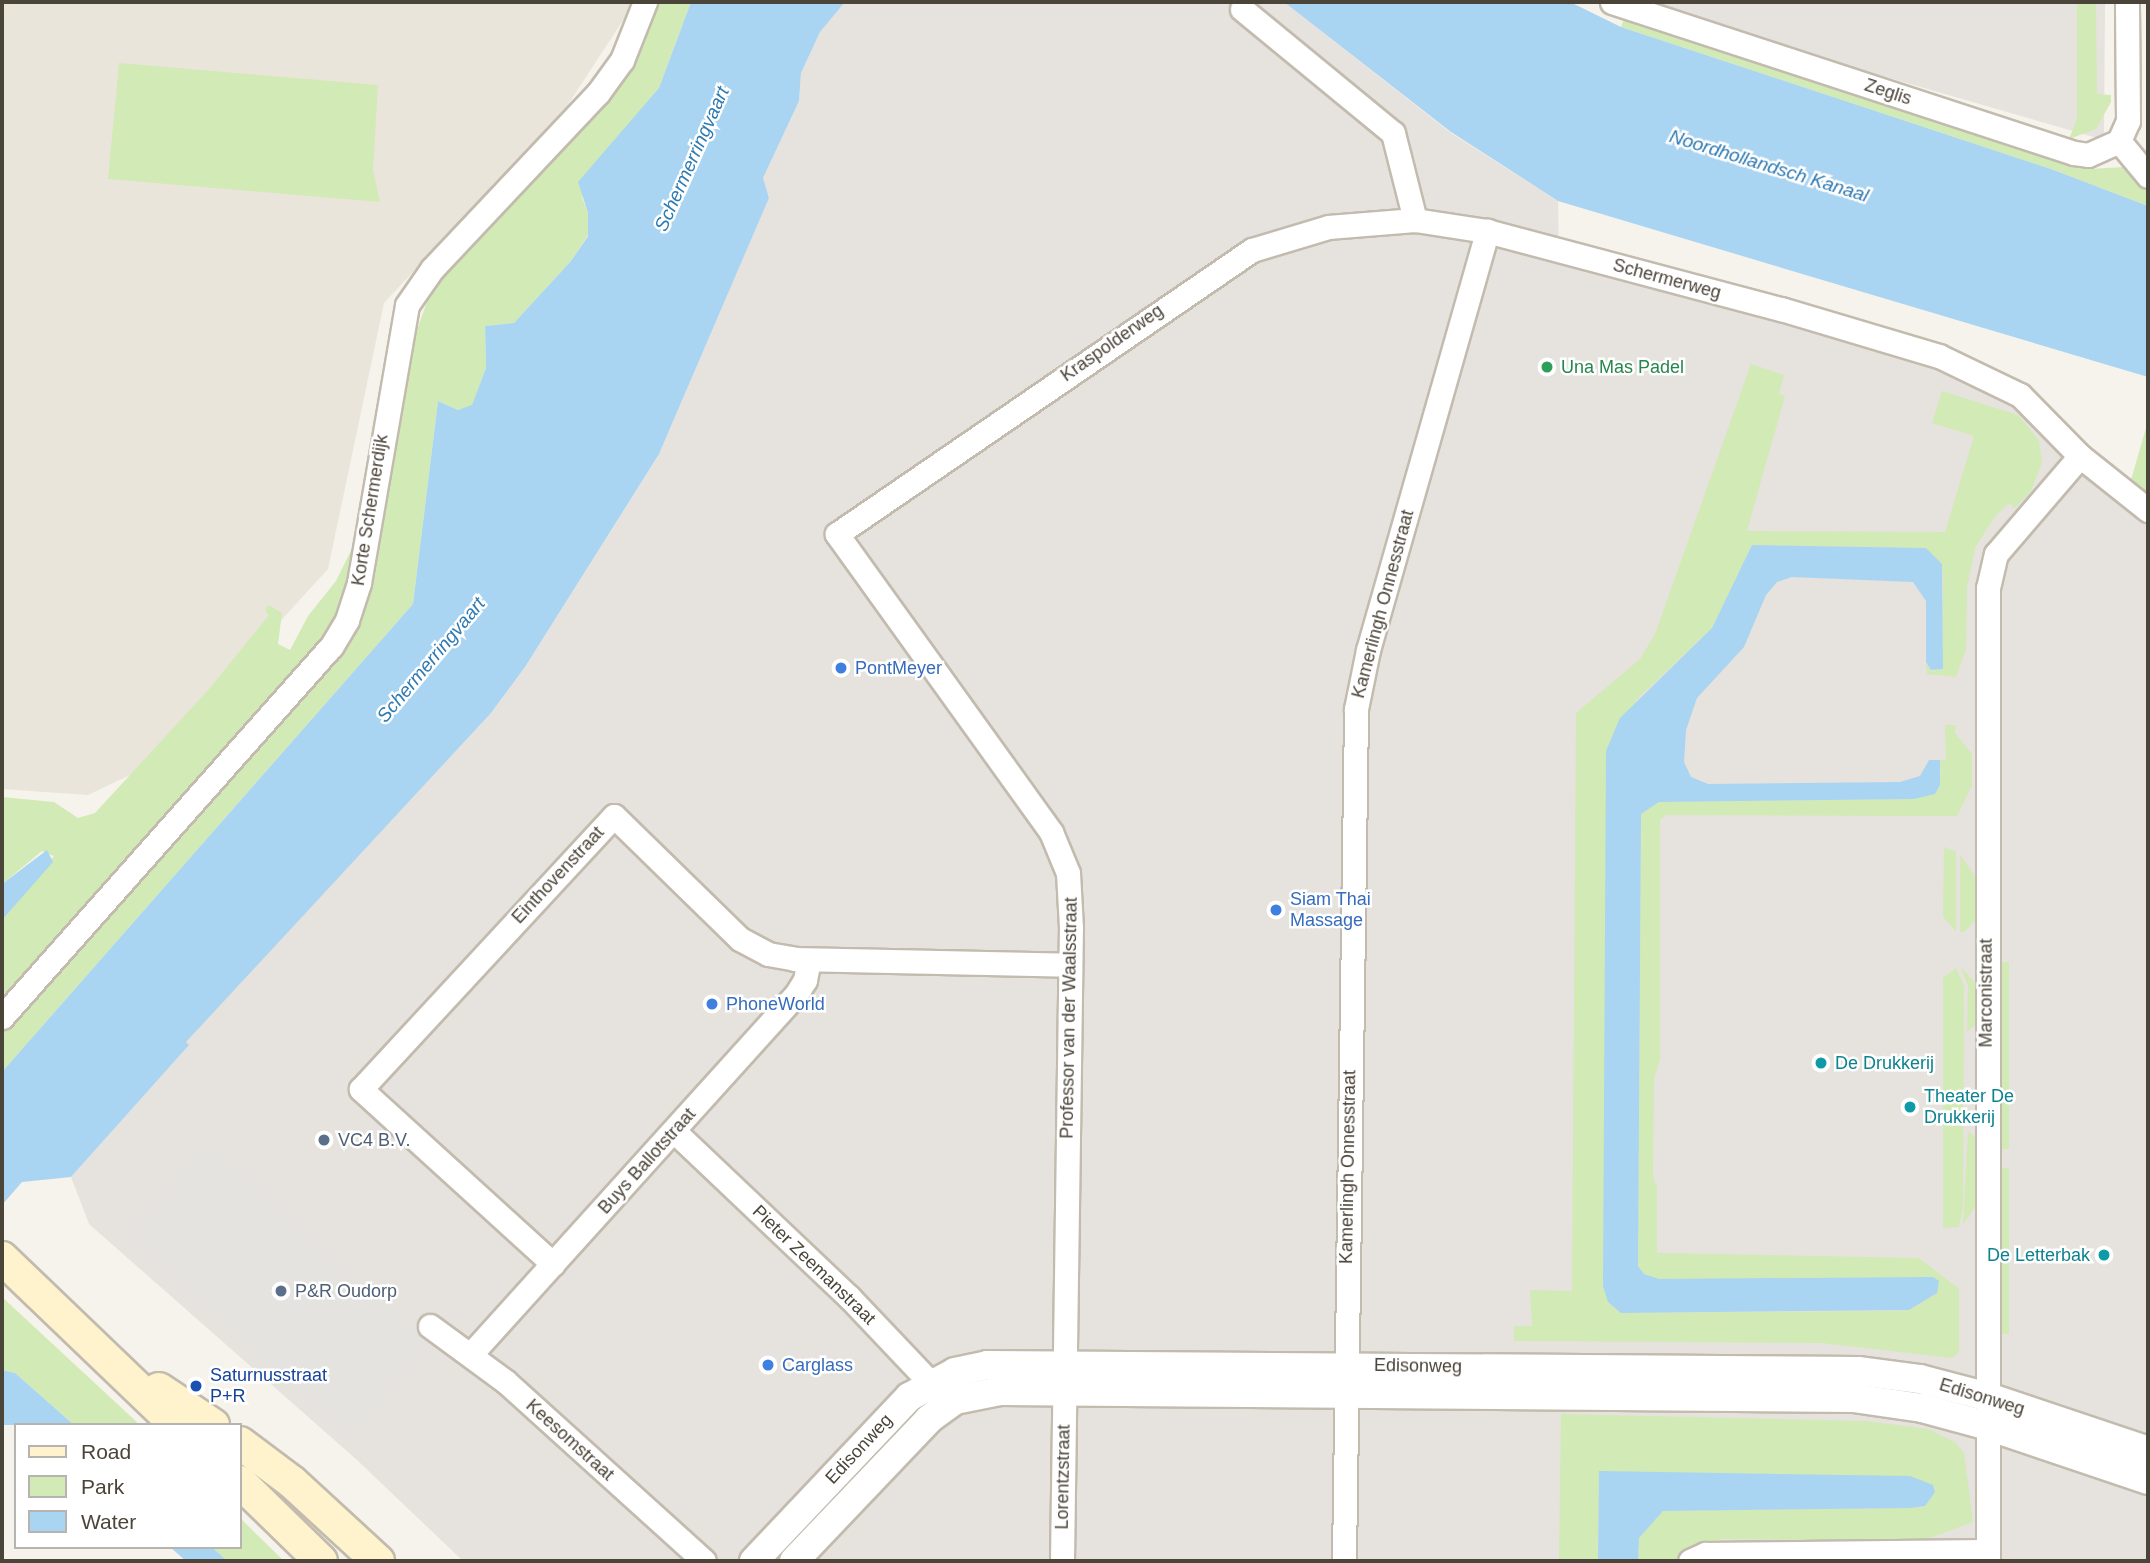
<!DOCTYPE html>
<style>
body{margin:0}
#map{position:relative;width:2150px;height:1563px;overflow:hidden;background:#f6f3ec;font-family:Helvetica,sans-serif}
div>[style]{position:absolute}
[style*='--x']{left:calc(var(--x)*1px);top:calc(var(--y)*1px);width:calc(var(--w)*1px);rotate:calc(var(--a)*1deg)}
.residential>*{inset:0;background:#eae5da}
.industrial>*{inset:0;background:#e6e2dd}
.green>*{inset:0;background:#d2eab5;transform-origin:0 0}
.parking>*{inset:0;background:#e5e3e0;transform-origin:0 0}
.water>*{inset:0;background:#a9d4f2}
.roads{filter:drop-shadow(2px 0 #c2bbae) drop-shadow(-2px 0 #c2bbae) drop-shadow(0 2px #c2bbae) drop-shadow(0 -2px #c2bbae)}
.minor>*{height:23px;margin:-11.5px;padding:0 11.5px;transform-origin:11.5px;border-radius:11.5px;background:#fff}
.tertiary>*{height:28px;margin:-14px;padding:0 14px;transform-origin:14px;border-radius:14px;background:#fff}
.secondary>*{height:32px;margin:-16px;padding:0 16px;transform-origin:16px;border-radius:16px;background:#fff3cd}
.dots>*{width:19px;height:19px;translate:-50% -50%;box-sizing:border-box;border:4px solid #fff;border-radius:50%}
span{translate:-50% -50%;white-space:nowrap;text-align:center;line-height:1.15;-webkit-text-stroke:5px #fff;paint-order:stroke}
.street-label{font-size:18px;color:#4b4439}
.leisure-label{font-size:18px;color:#27864d}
.left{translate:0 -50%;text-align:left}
.shop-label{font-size:18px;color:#366cbe}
.culture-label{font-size:18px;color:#0d838f}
.right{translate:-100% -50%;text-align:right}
.service-label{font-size:18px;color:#4e5e75}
.transit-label{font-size:18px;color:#164399}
.water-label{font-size:19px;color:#2e7ab2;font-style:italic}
.frame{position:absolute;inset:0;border:4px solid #4b4439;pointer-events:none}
.legend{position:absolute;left:14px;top:1423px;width:228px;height:126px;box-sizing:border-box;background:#fff;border:2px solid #b7b4b0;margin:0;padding:9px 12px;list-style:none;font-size:21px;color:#4b4439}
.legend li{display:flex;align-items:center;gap:14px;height:35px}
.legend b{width:35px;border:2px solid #b7b4b0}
</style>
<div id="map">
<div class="residential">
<i style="clip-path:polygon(2px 2px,635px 2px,565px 109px,384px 303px,328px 569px,147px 767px,88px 795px,2px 789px)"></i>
</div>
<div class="industrial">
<i style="clip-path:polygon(845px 2px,1284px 2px,1451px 133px,1558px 201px,1559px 262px,1942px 368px,2008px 403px,2118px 503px,2148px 523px,2148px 1561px,463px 1561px,357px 1460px,89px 1224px,71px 1177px,188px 1046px,185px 1042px,491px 713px,525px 667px,659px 454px,769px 198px,763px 178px,799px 101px,801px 73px,820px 32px)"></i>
<i style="clip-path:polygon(1628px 2px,2105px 2px,2104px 140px,1630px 3px)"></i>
</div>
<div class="green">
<i style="clip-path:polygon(658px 2px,691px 2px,659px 88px,617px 140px,582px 197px,588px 213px,588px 235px,571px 261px,514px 323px,485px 326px,486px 368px,472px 406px,458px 410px,438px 401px,413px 604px,2px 1072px,2px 1030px,308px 695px,352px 634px,375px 575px,409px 352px,432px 288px,602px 107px,620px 81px)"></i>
<i style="clip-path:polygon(2077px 2px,2096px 2px,2097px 94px,2111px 95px,2111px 102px,2096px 129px,2069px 139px,2077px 119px)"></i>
<i style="clip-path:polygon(1626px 14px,1736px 56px,2090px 169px,2125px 167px,2148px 186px,2148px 206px,2051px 169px,1621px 27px)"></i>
<i style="clip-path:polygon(119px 63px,378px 85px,373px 170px,380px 202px,108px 179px)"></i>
<i style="clip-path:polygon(1751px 364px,1784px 375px,1779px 394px,1785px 396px,1747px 531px,1945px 532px,1974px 436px,1932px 423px,1942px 391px,2018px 415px,2039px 440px,2042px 463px,2031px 491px,2015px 508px,2009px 503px,1994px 518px,1975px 548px,1967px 588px,1966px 649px,1956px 677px,1927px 674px,1926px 662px,1931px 671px,1943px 669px,1943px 574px,1926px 548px,1752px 545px,1712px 628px,1636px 700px,1608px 1302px,1621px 1313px,1887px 1311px,1909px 1310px,1937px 1293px,1784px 1281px,1658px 1279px,1644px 1274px,1638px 1266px,1641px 814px,1659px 802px,1914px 799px,1941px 775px,1940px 760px,1946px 760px,1945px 725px,1956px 725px,1955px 733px,1972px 754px,1972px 785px,1957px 816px,1666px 815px,1660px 820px,1660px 1060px,1654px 1079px,1653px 1177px,1657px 1187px,1657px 1253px,1919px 1258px,1959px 1289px,1959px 1352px,1952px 1358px,1822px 1343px,1514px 1341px,1514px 1326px,1532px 1326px,1530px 1290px,1572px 1291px,1576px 713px,1640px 659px,1655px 634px)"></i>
<i style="clip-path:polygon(2148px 421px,2148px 497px,2131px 480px)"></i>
<i style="clip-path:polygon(365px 522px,338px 630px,152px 831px,2px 1013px,2px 920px,54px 856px,42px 851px,2px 884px,2px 797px,54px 802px,78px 818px,95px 813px,210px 688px,269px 615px,265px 611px,268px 605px,282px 613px,278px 644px,290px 650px,308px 616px,336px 581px)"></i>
<i style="clip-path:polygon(1944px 847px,1956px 852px,1956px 931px,1943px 917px)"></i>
<i style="clip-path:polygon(1960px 855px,1977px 879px,1977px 919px,1964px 932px,1960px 932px)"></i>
<i style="left:2009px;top:962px;width:187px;height:13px;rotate:90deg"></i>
<i style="clip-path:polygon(1960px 966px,1977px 985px,1977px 1023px,1967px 1032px,1968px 985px)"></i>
<i style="clip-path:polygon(1956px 968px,1964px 986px,1963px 1207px,1959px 1227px,1943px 1228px,1943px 978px)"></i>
<i style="clip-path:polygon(1968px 1131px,1977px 1139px,1977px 1204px,1963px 1225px)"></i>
<i style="left:2009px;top:1168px;width:166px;height:14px;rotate:90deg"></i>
<i style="clip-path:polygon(2px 1297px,140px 1425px,74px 1425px,15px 1373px,2px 1370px)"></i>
<i style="clip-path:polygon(1561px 1414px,1866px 1421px,1928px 1429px,1955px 1442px,1964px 1453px,1973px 1522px,1922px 1541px,1724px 1539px,1703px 1543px,1680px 1561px,1638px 1561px,1639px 1538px,1663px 1511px,1911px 1508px,1925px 1506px,1935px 1492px,1933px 1485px,1599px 1472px,1598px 1561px,1559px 1561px)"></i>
<i style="clip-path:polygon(240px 1518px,284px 1561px,227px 1561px,212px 1547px,240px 1547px)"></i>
</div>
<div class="parking">
<i style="left:207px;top:1141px;width:306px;height:125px;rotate:42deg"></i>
</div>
<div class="water">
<i style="clip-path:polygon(691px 2px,845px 2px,820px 32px,801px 73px,799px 101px,763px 178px,769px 198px,659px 454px,525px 667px,491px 713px,186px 1042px,189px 1045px,71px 1177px,22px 1182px,2px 1205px,2px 1072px,413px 604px,438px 401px,458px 410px,472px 405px,486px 368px,485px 326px,514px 323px,571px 261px,588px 236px,588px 213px,578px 182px,659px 88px)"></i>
<i style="clip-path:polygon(1284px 2px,1570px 2px,1621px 27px,2051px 169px,2148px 206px,2148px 377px,1558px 201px,1451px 132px)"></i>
<i style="clip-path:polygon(1752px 545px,1926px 548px,1942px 564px,1943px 669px,1931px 670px,1926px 662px,1926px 601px,1913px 582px,1792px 577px,1777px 582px,1766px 595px,1744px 647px,1697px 698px,1686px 730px,1684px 762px,1691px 777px,1708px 784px,1900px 782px,1920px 776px,1929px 760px,1940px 760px,1940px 785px,1935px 794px,1914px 799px,1659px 802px,1641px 814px,1638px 1266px,1644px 1274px,1659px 1279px,1933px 1277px,1939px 1281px,1937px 1293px,1909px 1310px,1621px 1313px,1608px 1302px,1603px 1286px,1606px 751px,1620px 718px,1712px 628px)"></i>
<i style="clip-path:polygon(47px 850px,53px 862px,2px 920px,2px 884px)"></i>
<i style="clip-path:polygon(2px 1370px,15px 1373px,74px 1425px,2px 1425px)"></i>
<i style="clip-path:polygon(1599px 1471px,1910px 1476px,1933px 1485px,1935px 1492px,1925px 1506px,1911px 1508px,1663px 1511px,1639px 1538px,1638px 1561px,1598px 1561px)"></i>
<i style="clip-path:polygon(170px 1547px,212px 1547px,227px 1561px,186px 1561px)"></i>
</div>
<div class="roads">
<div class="minor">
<i style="--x:1612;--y:2;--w:486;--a:18.1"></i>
<i style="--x:2074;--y:153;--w:14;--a:8"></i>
<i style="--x:2088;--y:155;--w:34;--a:-24"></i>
<i style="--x:1242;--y:9;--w:195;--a:39.4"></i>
<i style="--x:1393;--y:133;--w:90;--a:75.8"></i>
<i style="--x:1415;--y:220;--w:73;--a:8.7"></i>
<i style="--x:1487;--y:231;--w:304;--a:14.9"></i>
<i style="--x:1781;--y:309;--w:165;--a:16.6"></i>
<i style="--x:1939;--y:356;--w:90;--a:25.7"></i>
<i style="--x:2020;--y:395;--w:86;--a:45.5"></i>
<i style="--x:2080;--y:456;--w:87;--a:38.5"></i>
<i style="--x:2119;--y:141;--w:22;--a:-66"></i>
<i style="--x:2128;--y:121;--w:119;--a:-90.5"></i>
<i style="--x:2119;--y:141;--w:45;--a:50.4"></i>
<i style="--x:2;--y:1017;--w:495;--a:-48.4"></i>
<i style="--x:331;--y:647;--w:31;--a:-59"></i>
<i style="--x:347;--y:620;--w:39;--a:-72"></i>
<i style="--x:359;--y:583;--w:282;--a:-80.2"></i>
<i style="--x:407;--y:305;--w:44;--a:-55.2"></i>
<i style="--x:432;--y:269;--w:242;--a:-46.7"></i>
<i style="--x:598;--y:93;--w:41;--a:-54"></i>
<i style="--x:622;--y:60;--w:62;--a:-68.4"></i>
<i style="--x:674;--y:1131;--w:241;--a:43.5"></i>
<i style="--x:849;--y:1297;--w:137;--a:46.5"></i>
<i style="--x:553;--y:1264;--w:260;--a:-137.7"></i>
<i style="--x:361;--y:1089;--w:372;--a:-47.2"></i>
<i style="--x:614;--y:816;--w:176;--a:44.3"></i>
<i style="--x:740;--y:939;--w:32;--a:28"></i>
<i style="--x:768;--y:954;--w:27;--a:10"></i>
<i style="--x:795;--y:959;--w:275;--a:1.2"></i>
<i style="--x:430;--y:1326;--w:93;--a:36.3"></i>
<i style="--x:505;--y:1381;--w:268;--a:42.1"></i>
<i style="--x:471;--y:1354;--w:483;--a:-47.9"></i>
<i style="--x:795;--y:996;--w:19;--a:-58"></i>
<i style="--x:805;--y:980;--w:20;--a:-79"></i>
<i style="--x:1062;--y:1561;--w:633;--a:-89.19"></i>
<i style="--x:1071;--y:928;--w:55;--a:-93.1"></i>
<i style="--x:1068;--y:873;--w:44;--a:-112.5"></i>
<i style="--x:1051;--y:832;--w:367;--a:-125.7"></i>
<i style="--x:837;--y:534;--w:503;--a:-34.39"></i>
<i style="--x:1252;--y:250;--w:79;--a:-16.8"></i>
<i style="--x:1328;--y:227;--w:87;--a:-4.6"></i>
<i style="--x:1344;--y:1561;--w:852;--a:-89.19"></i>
<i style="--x:1356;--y:709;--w:60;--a:-78.5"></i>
<i style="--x:1368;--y:650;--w:436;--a:-74.1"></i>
<i style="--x:1690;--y:1561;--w:17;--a:-25"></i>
<i style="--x:1705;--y:1554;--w:282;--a:-0.6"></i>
<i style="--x:1988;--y:1561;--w:973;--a:-90"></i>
<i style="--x:1988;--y:588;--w:35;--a:-77"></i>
<i style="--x:1996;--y:554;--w:129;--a:-49.4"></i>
</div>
<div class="tertiary">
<i style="--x:754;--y:1561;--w:226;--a:-46.6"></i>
<i style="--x:909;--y:1397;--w:52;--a:-28.5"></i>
<i style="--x:955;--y:1372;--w:33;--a:-12"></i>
<i style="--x:987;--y:1365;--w:871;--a:0.39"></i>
<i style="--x:1858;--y:1371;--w:63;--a:7.4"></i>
<i style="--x:1920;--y:1379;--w:67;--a:14.7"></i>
<i style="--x:1985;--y:1396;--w:172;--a:18.6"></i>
<i style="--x:794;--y:1561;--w:196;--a:-46.4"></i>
<i style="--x:929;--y:1419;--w:32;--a:-36"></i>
<i style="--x:955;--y:1400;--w:46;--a:-11.3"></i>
<i style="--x:1000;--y:1391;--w:853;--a:0.47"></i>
<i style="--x:1853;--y:1398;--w:70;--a:8.2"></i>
<i style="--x:1922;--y:1408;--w:65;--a:15.1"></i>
<i style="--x:1985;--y:1425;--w:172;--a:18.6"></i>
</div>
<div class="secondary">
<i style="--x:2;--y:1258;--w:241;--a:43.8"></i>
<i style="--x:159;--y:1389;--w:65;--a:33.7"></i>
<i style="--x:240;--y:1443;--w:65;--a:36.9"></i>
<i style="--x:292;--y:1482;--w:117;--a:42.6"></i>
<i style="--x:240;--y:1482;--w:113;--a:44.3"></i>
</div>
</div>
<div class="dots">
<i style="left:1547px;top:367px;background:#2e9e5b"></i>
<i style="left:841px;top:668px;background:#3f7fe0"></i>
<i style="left:1276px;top:910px;background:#3f7fe0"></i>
<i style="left:712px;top:1004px;background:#3f7fe0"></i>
<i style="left:1821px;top:1063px;background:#0f9aa8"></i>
<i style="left:1910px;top:1107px;background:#0f9aa8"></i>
<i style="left:324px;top:1140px;background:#5c6f8a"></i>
<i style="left:2104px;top:1255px;background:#0f9aa8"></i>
<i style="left:281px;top:1291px;background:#5c6f8a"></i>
<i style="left:768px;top:1365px;background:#3f7fe0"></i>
<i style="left:196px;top:1386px;background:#1a4fb4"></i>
</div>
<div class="street-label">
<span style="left:1888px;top:92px;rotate:18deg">Zeglis</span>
<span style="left:1667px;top:279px;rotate:15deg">Schermerweg</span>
<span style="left:1112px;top:343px;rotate:-35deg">Kraspolderweg</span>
<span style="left:370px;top:510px;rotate:-81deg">Korte Schermerdijk</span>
<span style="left:1383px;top:604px;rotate:-75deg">Kamerlingh Onnesstraat</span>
<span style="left:558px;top:875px;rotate:-47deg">Einthovenstraat</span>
<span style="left:1986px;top:993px;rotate:-90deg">Marconistraat</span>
<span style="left:1069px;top:1018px;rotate:-89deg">Professor van der Waalsstraat</span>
<span style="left:647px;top:1161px;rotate:-48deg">Buys Ballotstraat</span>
<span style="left:1348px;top:1167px;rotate:-89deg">Kamerlingh Onnesstraat</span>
<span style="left:814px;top:1265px;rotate:44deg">Pieter Zeemanstraat</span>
<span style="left:1418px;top:1366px;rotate:1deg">Edisonweg</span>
<span style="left:1982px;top:1397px;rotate:17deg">Edisonweg</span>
<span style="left:570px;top:1440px;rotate:42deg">Keesomstraat</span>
<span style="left:859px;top:1449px;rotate:-47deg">Edisonweg</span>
<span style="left:1063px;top:1477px;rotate:-89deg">Lorentzstraat</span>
</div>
<div class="leisure-label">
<span class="left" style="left:1561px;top:367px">Una Mas Padel</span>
</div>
<div class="shop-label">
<span class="left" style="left:855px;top:668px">PontMeyer</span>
<span class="left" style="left:1290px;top:910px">Siam Thai<br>Massage</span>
<span class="left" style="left:726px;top:1004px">PhoneWorld</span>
<span class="left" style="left:782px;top:1365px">Carglass</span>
</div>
<div class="culture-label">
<span class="left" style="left:1835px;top:1063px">De Drukkerij</span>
<span class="left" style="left:1924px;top:1107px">Theater De<br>Drukkerij</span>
<span class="right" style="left:2090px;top:1255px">De Letterbak</span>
</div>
<div class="service-label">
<span class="left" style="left:338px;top:1140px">VC4 B.V.</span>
<span class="left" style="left:295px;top:1291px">P&amp;R Oudorp</span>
</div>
<div class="transit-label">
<span class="left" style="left:210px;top:1386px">Saturnusstraat<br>P+R</span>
</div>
<div class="water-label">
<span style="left:692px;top:159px;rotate:-66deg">Schermerringvaart</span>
<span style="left:1769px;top:166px;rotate:17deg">Noordhollandsch Kanaal</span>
<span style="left:431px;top:660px;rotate:-50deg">Schermerringvaart</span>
</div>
<div class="frame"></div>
<ul class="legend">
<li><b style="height:9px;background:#fff3cd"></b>Road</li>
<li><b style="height:19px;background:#d2eab5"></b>Park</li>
<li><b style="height:19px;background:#a9d4f2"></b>Water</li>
</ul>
</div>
